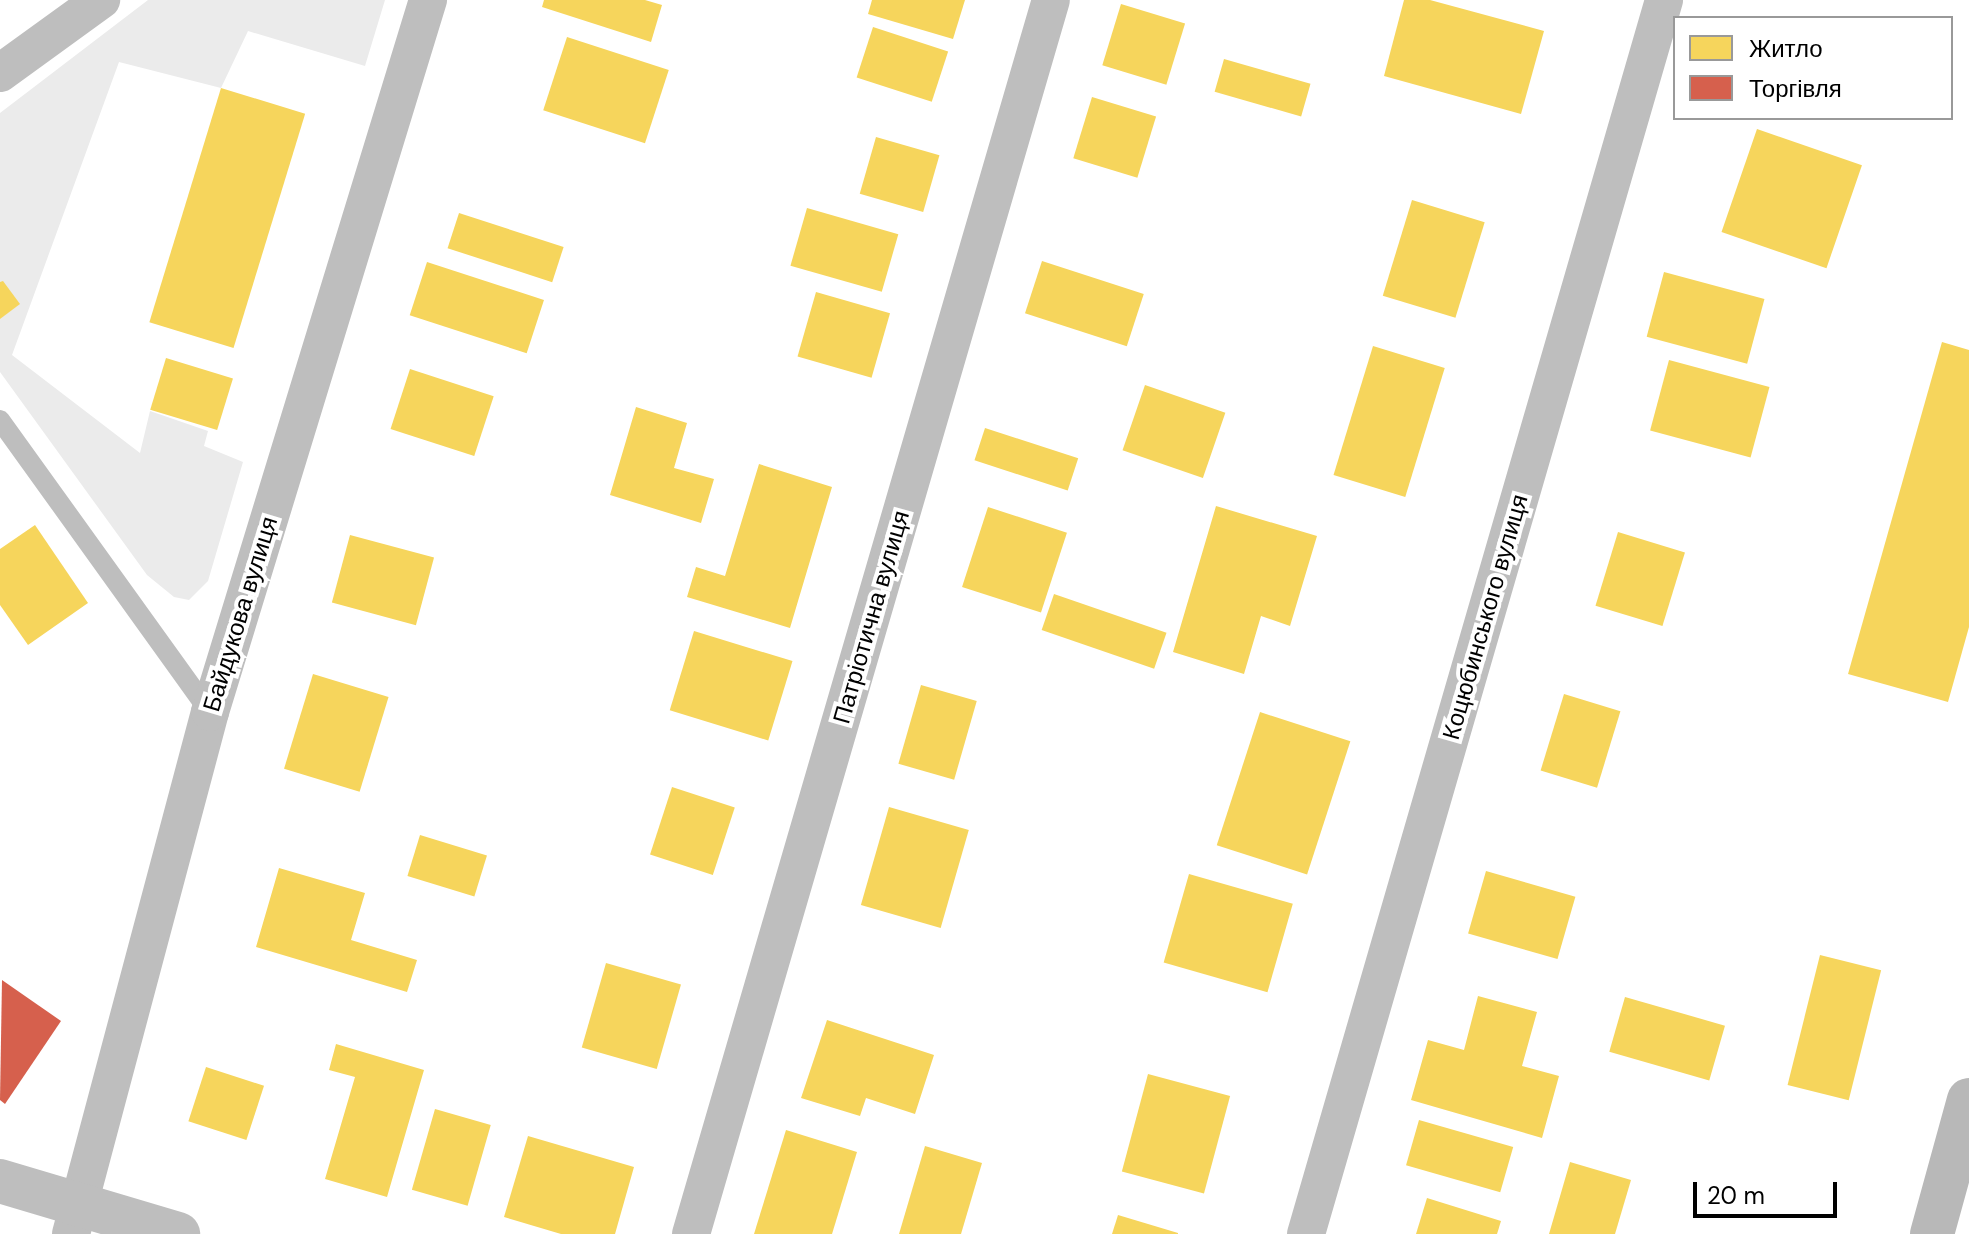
<!DOCTYPE html>
<meta charset="utf-8">
<style>
body{margin:0}
#map{position:relative;width:1969px;height:1234px;overflow:hidden;background:#fff;font-family:"DM Sans",sans-serif}
div>[style]{position:absolute}
[style*='--x']{left:calc(var(--x)*1px);top:calc(var(--y)*1px);width:calc(var(--w)*1px);rotate:calc(var(--a)*1deg)}
.green>*{inset:0;background:#ebebeb}
.homes>*{inset:0;background:#f6d55c;transform-origin:0 0}
.shops>*{inset:0;background:#d6604d}
.service>*{height:20px;margin:-10px;padding:0 10px;transform-origin:10px;border-radius:10px;background:#bebebe}
.minor>*{height:38px;margin:-19px;padding:0 19px;transform-origin:19px;border-radius:19px;background:#bebebe}
.tertiary>*{height:44px;margin:-22px;padding:0 22px;transform-origin:22px;border-radius:22px;background:#bebebe}
.secondary>*{height:44px;margin:-22px;padding:0 22px;transform-origin:22px;border-radius:22px;background:#b8b8b8}
span{translate:-50% -50%;white-space:nowrap;text-align:center;line-height:1.15;-webkit-text-stroke:8px #fff;paint-order:stroke}
.street-label{font-size:24px;color:#000}
.legend{position:absolute;left:1673px;top:16px;width:280px;height:104px;box-sizing:border-box;background:#fff;border:2px solid #999;margin:0;padding:10px 14px;list-style:none;font-size:24px;color:#000}
.legend li{display:flex;align-items:center;gap:16px;height:40px}
.legend b{width:40px;border:2px solid #999}
.scale{position:absolute;left:1693px;top:1182px;width:144px;height:36px;box-sizing:border-box;border:4px solid #000;border-top:0;padding-left:10px;font-size:24px;line-height:28px;white-space:nowrap;color:#000;-webkit-text-stroke:6px #fff;paint-order:stroke}
</style>
<div id="map">
<div class="green">
<i style="clip-path:polygon(148px 0,385px 0,365px 66px,248px 31px,221px 88px,119px 62px,12px 355px,140px 453px,150px 411px,208px 431px,204px 446px,243px 462px,208px 581px,189px 600px,174px 597px,147px 575px,0 372px,0 113px)"></i>
</div>
<div class="homes">
<i style="clip-path:polygon(544px 0,645px 0,662px 5px,651px 42px,542px 7px)"></i>
<i style="clip-path:polygon(872px 0,965px 0,953px 39px,868px 14px)"></i>
<i style="clip-path:polygon(1404px 0,1430px 0,1544px 31px,1521px 114px,1384px 76px)"></i>
<i style="left:1121px;top:4px;width:67px;height:64px;rotate:17deg"></i>
<i style="left:873px;top:27px;width:79px;height:53px;rotate:18deg"></i>
<i style="left:567px;top:37px;width:107px;height:77px;rotate:18deg"></i>
<i style="left:1224px;top:59px;width:90px;height:34px;rotate:16deg"></i>
<i style="left:221px;top:88px;width:88px;height:245px;rotate:17deg"></i>
<i style="left:1092px;top:97px;width:67px;height:64px;rotate:17deg"></i>
<i style="left:1757px;top:129px;width:111px;height:109px;rotate:19deg"></i>
<i style="left:876px;top:137px;width:66px;height:59px;rotate:16deg"></i>
<i style="left:1412px;top:200px;width:76px;height:100px;rotate:17deg"></i>
<i style="left:807px;top:208px;width:95px;height:60px;rotate:16deg"></i>
<i style="left:459px;top:213px;width:110px;height:37px;rotate:18deg"></i>
<i style="left:1042px;top:261px;width:107px;height:55px;rotate:18deg"></i>
<i style="left:427px;top:262px;width:123px;height:56px;rotate:18deg"></i>
<i style="left:1664px;top:272px;width:104px;height:67px;rotate:15deg"></i>
<i style="clip-path:polygon(3px 281px,20px 304px,0 319px,0 282px)"></i>
<i style="left:816px;top:292px;width:77px;height:67px;rotate:16deg"></i>
<i style="clip-path:polygon(1942px 342px,1969px 350px,1969px 627px,1948px 702px,1848px 674px)"></i>
<i style="left:1373px;top:346px;width:75px;height:135px;rotate:17deg"></i>
<i style="left:166px;top:358px;width:70px;height:54px;rotate:17deg"></i>
<i style="left:1669px;top:360px;width:104px;height:73px;rotate:15deg"></i>
<i style="left:410px;top:369px;width:88px;height:63px;rotate:18deg"></i>
<i style="left:1145px;top:385px;width:85px;height:69px;rotate:19deg"></i>
<i style="clip-path:polygon(636px 407px,687px 423px,674px 468px,714px 479px,701px 523px,610px 495px)"></i>
<i style="left:985px;top:428px;width:98px;height:34px;rotate:18deg"></i>
<i style="clip-path:polygon(759px 464px,832px 487px,790px 628px,687px 597px,696px 567px,725px 576px)"></i>
<i style="clip-path:polygon(1216px 506px,1317px 536px,1290px 626px,1261px 616px,1244px 674px,1173px 652px)"></i>
<i style="left:988px;top:507px;width:83px;height:84px;rotate:18deg"></i>
<i style="clip-path:polygon(35px 525px,88px 603px,28px 645px,0 605px,0 549px)"></i>
<i style="left:1618px;top:532px;width:70px;height:77px;rotate:17deg"></i>
<i style="left:350px;top:535px;width:87px;height:70px;rotate:15deg"></i>
<i style="left:1054px;top:594px;width:119px;height:38px;rotate:19deg"></i>
<i style="left:694px;top:631px;width:103px;height:83px;rotate:17deg"></i>
<i style="left:313px;top:674px;width:79px;height:99px;rotate:17deg"></i>
<i style="left:921px;top:685px;width:58px;height:82px;rotate:16deg"></i>
<i style="left:1564px;top:694px;width:59px;height:80px;rotate:17deg"></i>
<i style="left:1260px;top:712px;width:95px;height:140px;rotate:18deg"></i>
<i style="left:672px;top:787px;width:66px;height:71px;rotate:18deg"></i>
<i style="left:889px;top:807px;width:83px;height:102px;rotate:16deg"></i>
<i style="left:420px;top:835px;width:70px;height:43px;rotate:17deg"></i>
<i style="clip-path:polygon(279px 868px,365px 893px,351px 940px,417px 960px,407px 992px,256px 947px)"></i>
<i style="left:1486px;top:871px;width:93px;height:65px;rotate:16deg"></i>
<i style="left:1189px;top:874px;width:108px;height:92px;rotate:16deg"></i>
<i style="left:1820px;top:955px;width:63px;height:134px;rotate:14deg"></i>
<i style="left:606px;top:963px;width:78px;height:88px;rotate:16deg"></i>
<i style="clip-path:polygon(1478px 996px,1537px 1012px,1522px 1066px,1559px 1076px,1542px 1138px,1411px 1100px,1428px 1040px,1464px 1050px)"></i>
<i style="left:1625px;top:997px;width:104px;height:57px;rotate:16deg"></i>
<i style="clip-path:polygon(827px 1020px,934px 1055px,915px 1114px,866px 1098px,860px 1116px,801px 1098px)"></i>
<i style="clip-path:polygon(336px 1044px,424px 1070px,387px 1197px,325px 1179px,355px 1077px,329px 1070px)"></i>
<i style="left:206px;top:1067px;width:61px;height:57px;rotate:18deg"></i>
<i style="left:1148px;top:1074px;width:85px;height:101px;rotate:15deg"></i>
<i style="left:435px;top:1109px;width:58px;height:84px;rotate:16deg"></i>
<i style="left:1419px;top:1120px;width:98px;height:47px;rotate:16deg"></i>
<i style="clip-path:polygon(786px 1130px,857px 1152px,832px 1234px,754px 1234px)"></i>
<i style="clip-path:polygon(528px 1136px,634px 1167px,615px 1234px,561px 1234px,504px 1217px)"></i>
<i style="clip-path:polygon(925px 1146px,982px 1163px,961px 1234px,899px 1234px)"></i>
<i style="clip-path:polygon(1570px 1162px,1631px 1180px,1615px 1234px,1549px 1234px)"></i>
<i style="clip-path:polygon(1427px 1198px,1501px 1221px,1497px 1234px,1416px 1234px)"></i>
<i style="clip-path:polygon(1118px 1215px,1178px 1233px,1178px 1234px,1112px 1234px)"></i>
</div>
<div class="shops">
<i style="clip-path:polygon(2px 980px,61px 1021px,5px 1104px,0 1100px)"></i>
</div>
<div class="service">
<i style="--x:0;--y:420;--w:360;--a:54.3"></i>
</div>
<div class="minor">
<i style="--x:0;--y:73;--w:125;--a:-35.9"></i>
<i style="--x:71;--y:1234;--w:540;--a:-75.09"></i>
<i style="--x:210;--y:712;--w:745;--a:-72.98"></i>
<i style="--x:691;--y:1234;--w:1285;--a:-73.74"></i>
<i style="--x:1306;--y:1234;--w:1285;--a:-73.82"></i>
</div>
<div class="tertiary">
<i style="--x:0;--y:1181;--w:186;--a:16.6"></i>
</div>
<div class="secondary">
<i style="--x:1932;--y:1234;--w:139;--a:-74.6"></i>
</div>
<div class="street-label">
<span style="left:240px;top:614px;rotate:-73deg">Байдукова вулиця</span>
<span style="left:871px;top:617px;rotate:-74deg">Патріотична вулиця</span>
<span style="left:1485px;top:617px;rotate:-74deg">Коцюбинського вулиця</span>
</div>
<ul class="legend">
<li><b style="height:22px;background:#f6d55c"></b>Житло</li>
<li><b style="height:22px;background:#d6604d"></b>Торгівля</li>
</ul>
<div class="scale">20 m</div>
</div>
